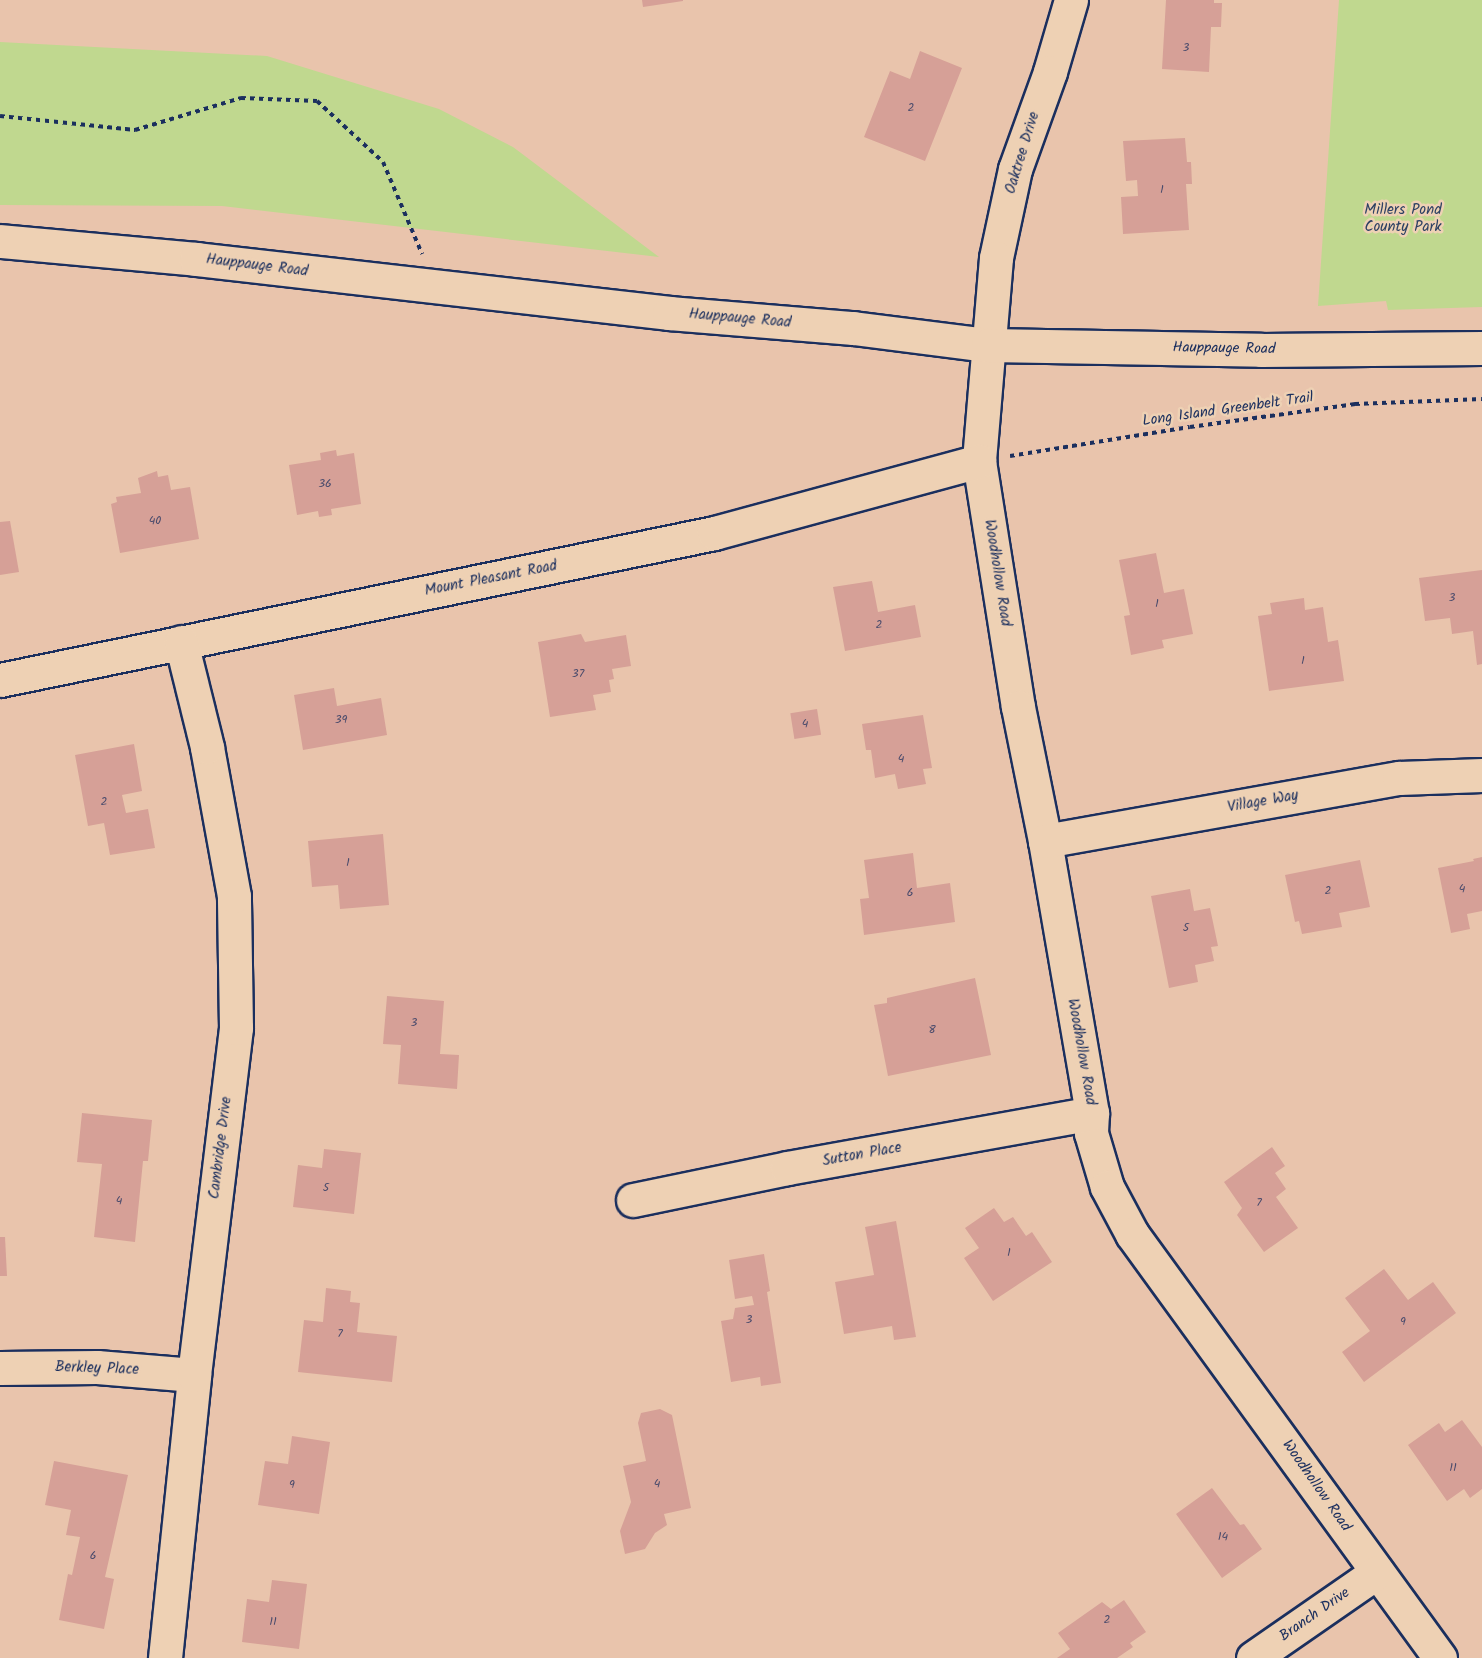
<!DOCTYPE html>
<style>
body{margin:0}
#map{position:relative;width:1482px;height:1658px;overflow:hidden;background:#e9c4ac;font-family:Kalam,sans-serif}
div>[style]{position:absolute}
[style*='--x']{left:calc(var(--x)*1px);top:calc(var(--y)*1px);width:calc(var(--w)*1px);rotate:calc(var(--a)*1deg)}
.green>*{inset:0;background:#c0d88f}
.building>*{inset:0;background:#d6a097;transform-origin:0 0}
.path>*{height:4px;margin-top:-2px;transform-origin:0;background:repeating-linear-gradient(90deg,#1b2f5e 0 4.5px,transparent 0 9px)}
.roads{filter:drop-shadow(2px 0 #1b2f5e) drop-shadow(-2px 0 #1b2f5e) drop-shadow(0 2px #1b2f5e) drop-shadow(0 -2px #1b2f5e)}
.minor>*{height:33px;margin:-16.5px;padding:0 16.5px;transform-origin:16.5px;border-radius:16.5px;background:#eed1b4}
.major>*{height:33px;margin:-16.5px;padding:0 16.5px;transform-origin:16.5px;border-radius:16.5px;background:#eed1b4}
span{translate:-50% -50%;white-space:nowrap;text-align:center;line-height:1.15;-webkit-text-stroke:5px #eed1b4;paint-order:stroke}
.number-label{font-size:12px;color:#4a4b6c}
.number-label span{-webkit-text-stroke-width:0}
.street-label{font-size:15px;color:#1b2f5e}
.park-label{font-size:15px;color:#2c4063}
</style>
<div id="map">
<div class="green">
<i style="clip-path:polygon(1339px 0,1482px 0,1482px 307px,1388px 310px,1386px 301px,1318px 306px)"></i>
<i style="clip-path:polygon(0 42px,267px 56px,439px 109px,513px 147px,659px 257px,222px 206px,0 205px)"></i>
</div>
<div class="building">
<i style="clip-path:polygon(642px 0,683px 0,683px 1px,643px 7px)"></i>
<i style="clip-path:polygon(1166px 0,1214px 0,1214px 3px,1222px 3px,1221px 27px,1211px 27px,1209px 72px,1162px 69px)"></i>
<i style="clip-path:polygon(920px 51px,962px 68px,925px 161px,864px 137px,890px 71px,910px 79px)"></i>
<i style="clip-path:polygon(1185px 138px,1187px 162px,1191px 162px,1192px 184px,1186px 184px,1189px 230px,1123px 234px,1121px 197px,1138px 196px,1137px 180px,1126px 181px,1123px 141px)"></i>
<i style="clip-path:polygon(336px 450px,337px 456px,354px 453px,361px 504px,331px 509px,332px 515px,319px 517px,318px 511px,297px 515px,289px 465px,321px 460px,320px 453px)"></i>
<i style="clip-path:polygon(157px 471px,158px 477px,168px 475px,171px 490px,190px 487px,199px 539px,120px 553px,111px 504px,117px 502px,116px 497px,141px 493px,138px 478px)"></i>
<i style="clip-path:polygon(10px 521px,19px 572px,0 575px,0 522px)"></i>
<i style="clip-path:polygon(1156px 553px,1164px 593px,1184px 589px,1193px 634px,1162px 640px,1164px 648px,1131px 655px,1124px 616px,1130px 615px,1119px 560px)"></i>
<i style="clip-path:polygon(1482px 570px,1482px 664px,1477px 665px,1473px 631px,1452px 634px,1450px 618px,1425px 621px,1419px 578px)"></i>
<i style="clip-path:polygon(872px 581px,878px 612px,915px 605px,921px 637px,845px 651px,833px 587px)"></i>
<i style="clip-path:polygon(1304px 598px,1305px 610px,1323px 607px,1328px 642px,1338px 640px,1344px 681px,1269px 691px,1258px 616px,1272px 614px,1270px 603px)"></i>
<i style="clip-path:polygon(581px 634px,585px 642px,626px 635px,631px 666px,612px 669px,614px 679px,609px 680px,611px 692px,593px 695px,596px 710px,550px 717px,538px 642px)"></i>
<i style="clip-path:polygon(334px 688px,337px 706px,381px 698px,387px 735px,303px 750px,294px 695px)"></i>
<i style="left:817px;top:709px;width:26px;height:27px;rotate:81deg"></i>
<i style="clip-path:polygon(923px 715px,932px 768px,923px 769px,926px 784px,898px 789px,895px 774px,875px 778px,871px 750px,866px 750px,862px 724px)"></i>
<i style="clip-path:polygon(134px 744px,142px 791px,122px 795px,126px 813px,148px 809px,155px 848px,110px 855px,104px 823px,88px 826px,75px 755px)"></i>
<i style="clip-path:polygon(383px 834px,389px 905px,340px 909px,338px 885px,312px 887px,308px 841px)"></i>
<i style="clip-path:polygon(913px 853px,917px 888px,950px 883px,955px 922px,864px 935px,860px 899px,869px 898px,864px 860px)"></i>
<i style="clip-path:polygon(1482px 857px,1482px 911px,1467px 914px,1470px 929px,1451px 933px,1438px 868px,1474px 861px,1473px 859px)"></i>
<i style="clip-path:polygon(1360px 860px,1370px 907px,1339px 913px,1342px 927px,1302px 934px,1299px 921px,1295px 922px,1285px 875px)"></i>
<i style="clip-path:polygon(1190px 889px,1194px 911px,1210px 908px,1218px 946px,1211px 947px,1214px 961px,1195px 965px,1198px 982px,1169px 988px,1151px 896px)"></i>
<i style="clip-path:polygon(975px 978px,991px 1055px,888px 1076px,874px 1005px,887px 1003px,887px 998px)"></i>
<i style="clip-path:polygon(387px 996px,444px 1001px,440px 1054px,459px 1055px,457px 1089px,398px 1084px,401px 1045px,383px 1044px)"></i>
<i style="clip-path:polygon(82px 1113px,152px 1120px,148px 1161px,143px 1161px,135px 1242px,94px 1237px,102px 1164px,77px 1162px)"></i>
<i style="clip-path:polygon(1272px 1147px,1285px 1166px,1275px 1173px,1286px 1189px,1276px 1197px,1298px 1228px,1264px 1252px,1237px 1215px,1242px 1208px,1224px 1182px)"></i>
<i style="clip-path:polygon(324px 1149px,361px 1153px,354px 1214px,293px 1207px,298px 1165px,322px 1168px)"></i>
<i style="clip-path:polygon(994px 1208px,1004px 1222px,1013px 1217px,1026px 1236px,1032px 1232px,1052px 1262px,993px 1301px,964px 1258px,979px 1248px,965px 1228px)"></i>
<i style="clip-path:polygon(896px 1221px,916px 1337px,894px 1340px,892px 1326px,844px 1334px,835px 1282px,874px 1275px,865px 1227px)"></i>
<i style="clip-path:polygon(0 1237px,5px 1237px,7px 1276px,0 1276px)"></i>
<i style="clip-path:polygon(764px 1254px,770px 1291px,767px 1292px,781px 1383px,761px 1386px,760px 1377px,731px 1382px,721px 1321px,733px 1319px,735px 1308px,754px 1305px,752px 1296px,735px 1299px,729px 1260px)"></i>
<i style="clip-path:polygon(1384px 1269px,1408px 1300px,1433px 1282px,1456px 1313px,1364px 1382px,1342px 1352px,1370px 1331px,1345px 1298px)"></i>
<i style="clip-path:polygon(326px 1288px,351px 1291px,350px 1302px,360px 1303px,357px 1332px,397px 1336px,392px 1382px,298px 1372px,304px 1320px,323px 1322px)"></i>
<i style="clip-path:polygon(660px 1409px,672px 1415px,691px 1508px,664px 1514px,667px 1525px,655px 1533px,645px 1549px,625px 1554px,620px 1531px,631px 1502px,623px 1466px,646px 1461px,638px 1423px,641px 1413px)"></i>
<i style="clip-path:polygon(1462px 1420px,1482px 1447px,1482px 1489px,1470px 1498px,1464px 1489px,1447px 1501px,1408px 1445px,1439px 1423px,1445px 1432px)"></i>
<i style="clip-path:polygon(292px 1436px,330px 1442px,319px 1514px,258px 1505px,265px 1461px,288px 1464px)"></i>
<i style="clip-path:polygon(54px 1461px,128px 1475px,105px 1577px,114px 1579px,104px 1629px,59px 1620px,68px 1574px,72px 1575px,80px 1537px,66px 1535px,71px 1510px,45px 1505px)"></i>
<i style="clip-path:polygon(1212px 1488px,1240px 1525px,1244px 1524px,1262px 1549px,1222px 1578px,1176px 1514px)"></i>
<i style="clip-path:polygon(272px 1580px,307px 1584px,299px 1649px,242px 1642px,247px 1599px,269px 1602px)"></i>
<i style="clip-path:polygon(1124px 1600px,1146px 1632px,1130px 1643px,1133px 1647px,1117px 1658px,1057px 1658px,1070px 1649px,1058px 1633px,1102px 1602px,1111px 1609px)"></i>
</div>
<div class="path">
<i style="--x:0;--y:116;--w:136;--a:5.9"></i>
<i style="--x:135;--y:130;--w:111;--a:-16.8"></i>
<i style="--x:241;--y:98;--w:76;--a:2.3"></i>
<i style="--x:317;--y:101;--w:90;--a:42.7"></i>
<i style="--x:383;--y:162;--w:100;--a:67"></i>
<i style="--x:1010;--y:456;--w:182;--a:-9.2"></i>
<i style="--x:1190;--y:427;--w:167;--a:-7.9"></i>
<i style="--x:1355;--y:404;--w:127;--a:-2.3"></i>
</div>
<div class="roads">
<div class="minor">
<i style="--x:1071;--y:0;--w:75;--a:106.3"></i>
<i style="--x:1050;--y:72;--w:103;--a:109.8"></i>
<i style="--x:1015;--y:169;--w:91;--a:102.1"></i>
<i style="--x:996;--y:258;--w:204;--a:94.8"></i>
<i style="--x:979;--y:461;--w:249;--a:81"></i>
<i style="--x:1018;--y:707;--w:137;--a:78.6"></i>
<i style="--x:1045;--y:841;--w:276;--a:80.2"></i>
<i style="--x:1092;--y:1113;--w:20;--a:93"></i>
<i style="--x:1091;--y:1133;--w:56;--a:73.5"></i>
<i style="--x:1107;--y:1187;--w:53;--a:62"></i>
<i style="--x:1132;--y:1234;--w:524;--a:54"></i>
<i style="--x:0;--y:680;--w:729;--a:-11.63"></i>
<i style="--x:714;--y:533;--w:275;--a:-15.2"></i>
<i style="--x:1045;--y:841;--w:360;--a:-10.1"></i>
<i style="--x:1399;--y:778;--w:83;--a:-2.1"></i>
<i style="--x:633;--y:1200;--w:157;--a:-11.7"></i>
<i style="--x:787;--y:1168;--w:310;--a:-10.2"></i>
<i style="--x:0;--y:1368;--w:97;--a:-0.6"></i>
<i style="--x:97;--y:1367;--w:97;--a:4.7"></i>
<i style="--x:165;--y:1658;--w:284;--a:-84.1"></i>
<i style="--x:194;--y:1375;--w:350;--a:-83.1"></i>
<i style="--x:236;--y:1028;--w:132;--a:-90.9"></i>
<i style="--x:234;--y:896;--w:151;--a:-100.3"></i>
<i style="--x:207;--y:747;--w:108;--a:-103.9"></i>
<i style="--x:1253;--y:1658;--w:151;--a:-34.7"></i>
</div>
<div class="major">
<i style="--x:0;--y:241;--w:197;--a:5.2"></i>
<i style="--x:196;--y:259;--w:476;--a:6.5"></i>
<i style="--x:669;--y:313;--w:185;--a:4.7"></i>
<i style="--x:853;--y:328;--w:136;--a:7.2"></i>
<i style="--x:988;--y:345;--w:273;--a:1"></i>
<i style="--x:1261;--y:350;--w:221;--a:-0.5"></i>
</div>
</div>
<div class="number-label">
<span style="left:1186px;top:48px">3</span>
<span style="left:911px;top:108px">2</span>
<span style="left:1162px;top:190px">1</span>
<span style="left:325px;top:484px">36</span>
<span style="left:155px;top:521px">40</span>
<span style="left:1452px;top:598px">3</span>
<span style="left:1157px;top:604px">1</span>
<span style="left:879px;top:625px">2</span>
<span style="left:1303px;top:661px">1</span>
<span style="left:578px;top:674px">37</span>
<span style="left:341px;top:720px">39</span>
<span style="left:805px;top:724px">4</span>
<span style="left:901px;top:759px">4</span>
<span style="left:104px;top:802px">2</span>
<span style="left:348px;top:863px">1</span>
<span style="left:1462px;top:889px">4</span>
<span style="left:1328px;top:891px">2</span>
<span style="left:910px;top:893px">6</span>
<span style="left:1186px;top:928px">5</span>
<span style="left:414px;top:1023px">3</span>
<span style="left:932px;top:1030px">8</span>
<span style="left:326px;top:1188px">5</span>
<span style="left:119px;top:1201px">4</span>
<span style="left:1259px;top:1203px">7</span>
<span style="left:1009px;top:1253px">1</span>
<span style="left:749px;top:1320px">3</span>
<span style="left:1403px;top:1322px">9</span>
<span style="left:340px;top:1334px">7</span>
<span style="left:1453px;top:1468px">11</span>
<span style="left:657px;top:1484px">4</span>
<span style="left:292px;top:1485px">9</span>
<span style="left:1223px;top:1537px">14</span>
<span style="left:93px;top:1556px">6</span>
<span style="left:1107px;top:1620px">2</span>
<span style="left:273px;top:1622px">11</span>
</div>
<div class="street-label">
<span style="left:1023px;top:153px;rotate:-73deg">Oaktree Drive</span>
<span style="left:257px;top:266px;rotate:7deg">Hauppauge Road</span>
<span style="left:740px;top:319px;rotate:5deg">Hauppauge Road</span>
<span style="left:1224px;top:349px;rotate:1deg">Hauppauge Road</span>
<span style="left:1228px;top:410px;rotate:-8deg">Long Island Greenbelt Trail</span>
<span style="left:997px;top:573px;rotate:81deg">Woodhollow Road</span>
<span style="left:491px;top:579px;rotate:-11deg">Mount Pleasant Road</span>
<span style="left:1263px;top:802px;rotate:-10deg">Village Way</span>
<span style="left:1081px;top:1052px;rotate:80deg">Woodhollow Road</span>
<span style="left:221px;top:1148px;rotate:-83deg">Cambridge Drive</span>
<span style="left:862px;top:1155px;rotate:-10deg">Sutton Place</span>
<span style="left:97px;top:1369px;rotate:2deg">Berkley Place</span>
<span style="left:1316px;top:1486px;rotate:55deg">Woodhollow Road</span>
<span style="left:1315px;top:1615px;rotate:-35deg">Branch Drive</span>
</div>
<div class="park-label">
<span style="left:1403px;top:219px">Millers Pond<br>County Park</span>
</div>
</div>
